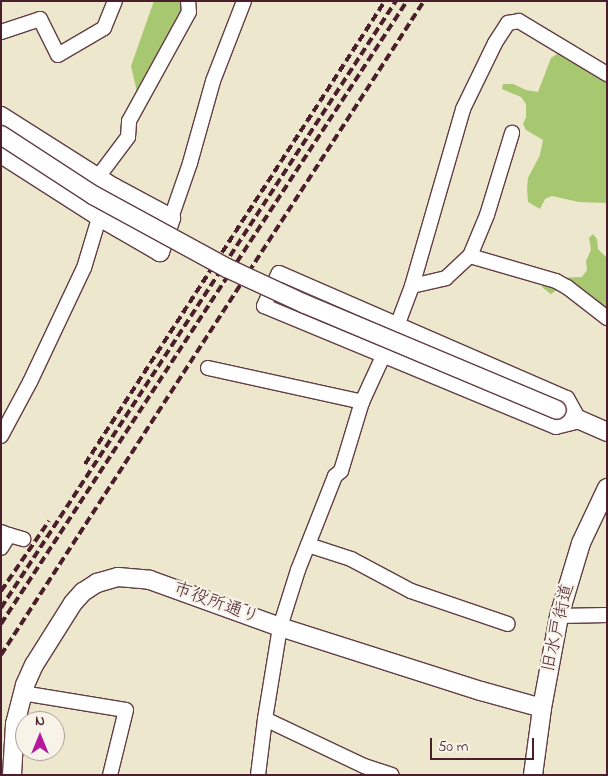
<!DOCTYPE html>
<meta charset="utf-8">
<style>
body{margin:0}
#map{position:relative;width:608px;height:776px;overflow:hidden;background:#ede7cd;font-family:"Indie Flower","Klee One",sans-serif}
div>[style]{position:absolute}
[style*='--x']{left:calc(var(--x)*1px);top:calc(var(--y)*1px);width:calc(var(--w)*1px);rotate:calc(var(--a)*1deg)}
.green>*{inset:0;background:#a7c871}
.roads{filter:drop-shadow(1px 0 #623d43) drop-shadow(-1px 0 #623d43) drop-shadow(0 1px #623d43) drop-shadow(0 -1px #623d43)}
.minor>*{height:14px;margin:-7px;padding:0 7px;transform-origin:7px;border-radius:7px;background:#fff}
.tertiary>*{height:18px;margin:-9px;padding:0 9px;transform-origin:9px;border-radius:9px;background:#fff}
.rail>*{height:4px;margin-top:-2px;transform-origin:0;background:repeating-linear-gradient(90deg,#4a1f2b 0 8px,transparent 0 12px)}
.bridges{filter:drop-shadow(1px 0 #623d43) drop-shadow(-1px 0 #623d43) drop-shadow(0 1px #623d43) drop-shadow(0 -1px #623d43)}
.tertiary-bridge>*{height:18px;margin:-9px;padding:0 9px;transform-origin:9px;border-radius:9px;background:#fff}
span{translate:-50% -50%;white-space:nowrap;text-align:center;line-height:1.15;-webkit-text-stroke:4.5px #f7f3e8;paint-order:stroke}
.street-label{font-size:18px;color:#4a1f2b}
.frame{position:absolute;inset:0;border:2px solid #4a1f2b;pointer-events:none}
.north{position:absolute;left:15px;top:711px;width:50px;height:50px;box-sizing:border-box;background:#f7f3e8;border:1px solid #b29e9c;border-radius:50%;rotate:0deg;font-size:14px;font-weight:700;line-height:20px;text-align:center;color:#4a1f2b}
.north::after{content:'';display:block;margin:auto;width:18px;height:22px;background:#b5179e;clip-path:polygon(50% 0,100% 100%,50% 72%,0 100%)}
.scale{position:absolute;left:430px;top:738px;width:104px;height:22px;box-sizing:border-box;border:2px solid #4a1f2b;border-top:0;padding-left:6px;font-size:15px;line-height:18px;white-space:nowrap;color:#4a1f2b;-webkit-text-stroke:4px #f7f3e8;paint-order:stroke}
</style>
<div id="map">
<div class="green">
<i style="clip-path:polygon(154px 1px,180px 1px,182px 11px,137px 92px,131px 66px)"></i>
<i style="clip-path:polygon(560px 52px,607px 77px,607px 203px,579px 202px,552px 196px,545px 199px,540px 209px,528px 202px,527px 189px,528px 178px,540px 155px,543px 140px,526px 130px,523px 124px,526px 117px,526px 104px,521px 97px,502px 89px,503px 84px,513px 84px,526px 90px,538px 92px,551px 58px)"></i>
<i style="clip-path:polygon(593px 234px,597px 239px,598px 249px,607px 258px,607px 313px,558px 289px,551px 294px,543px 288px,540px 282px,558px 278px,582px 277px,587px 270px,586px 261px,591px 250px,589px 238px)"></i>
</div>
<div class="roads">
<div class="minor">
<i style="--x:1;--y:32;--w:41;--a:-18.4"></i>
<i style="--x:40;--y:19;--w:40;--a:63.4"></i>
<i style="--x:58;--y:55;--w:53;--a:-30.4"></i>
<i style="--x:104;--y:28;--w:29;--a:-68"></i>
<i style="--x:98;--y:177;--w:50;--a:-53.1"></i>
<i style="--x:128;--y:137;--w:16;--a:-86"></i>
<i style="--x:129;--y:121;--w:124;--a:-61.2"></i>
<i style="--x:189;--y:12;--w:11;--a:-95"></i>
<i style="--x:171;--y:218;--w:58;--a:-70.9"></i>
<i style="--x:190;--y:163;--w:85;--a:-74.3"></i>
<i style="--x:213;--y:81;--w:86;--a:-68.8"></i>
<i style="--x:470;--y:256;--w:90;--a:16.2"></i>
<i style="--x:556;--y:281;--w:13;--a:29"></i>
<i style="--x:567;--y:287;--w:51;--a:37.8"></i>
<i style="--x:279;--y:273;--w:314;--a:23.5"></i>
<i style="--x:567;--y:398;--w:26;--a:61"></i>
<i style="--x:580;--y:421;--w:25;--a:166"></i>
<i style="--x:556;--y:427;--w:316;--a:-157.5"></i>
<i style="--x:264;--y:306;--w:36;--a:-66"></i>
<i style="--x:412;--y:286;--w:35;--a:-13"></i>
<i style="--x:446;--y:278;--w:33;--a:-43"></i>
<i style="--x:470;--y:256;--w:44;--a:-67.5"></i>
<i style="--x:487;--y:215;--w:86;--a:-73"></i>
<i style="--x:208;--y:368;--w:158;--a:12.4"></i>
<i style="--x:1;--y:436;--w:61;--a:-61.8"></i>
<i style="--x:30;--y:382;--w:126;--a:-64.7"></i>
<i style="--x:84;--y:268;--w:63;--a:-73.3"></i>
<i style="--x:1;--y:532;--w:9;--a:21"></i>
<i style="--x:9;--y:535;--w:15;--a:122"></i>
<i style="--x:9;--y:535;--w:15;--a:16"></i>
<i style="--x:308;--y:545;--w:45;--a:18"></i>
<i style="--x:351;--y:559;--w:68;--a:28.1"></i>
<i style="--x:411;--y:591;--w:102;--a:18.8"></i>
<i style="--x:559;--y:616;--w:48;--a:-1.2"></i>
<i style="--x:22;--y:693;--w:105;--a:9.3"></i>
<i style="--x:126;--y:710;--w:67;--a:103.8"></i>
<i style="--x:265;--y:719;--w:110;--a:25.4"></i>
<i style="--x:364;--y:766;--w:29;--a:18"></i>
<i style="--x:258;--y:775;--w:56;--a:-82.9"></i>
<i style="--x:265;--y:719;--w:93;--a:-80.7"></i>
<i style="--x:280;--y:627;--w:60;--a:-72.5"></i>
<i style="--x:298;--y:570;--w:101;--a:-68.5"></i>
<i style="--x:335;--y:476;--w:8;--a:-40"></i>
<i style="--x:341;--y:471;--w:72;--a:-73.1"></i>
<i style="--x:362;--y:402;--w:84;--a:-65.3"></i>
<i style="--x:397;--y:326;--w:43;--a:-69.4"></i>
<i style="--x:412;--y:286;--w:184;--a:-73.9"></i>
<i style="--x:463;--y:109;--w:73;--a:-64.1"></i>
<i style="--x:495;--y:43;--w:24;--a:-57"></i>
<i style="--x:508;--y:23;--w:11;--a:-10"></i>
<i style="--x:519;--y:21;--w:103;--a:31.1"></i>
</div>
<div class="tertiary">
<i style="--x:1;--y:116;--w:133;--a:32.4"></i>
<i style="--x:113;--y:187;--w:66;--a:28.1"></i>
<i style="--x:171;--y:218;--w:36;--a:108"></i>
<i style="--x:160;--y:252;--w:72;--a:-149.9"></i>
<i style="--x:98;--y:216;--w:115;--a:-147.4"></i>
<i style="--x:557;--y:410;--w:55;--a:23.7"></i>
<i style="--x:12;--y:775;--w:51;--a:-86.6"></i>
<i style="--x:15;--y:724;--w:40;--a:-75.6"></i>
<i style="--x:25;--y:685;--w:22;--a:-66"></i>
<i style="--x:34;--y:665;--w:73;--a:-57.8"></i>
<i style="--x:73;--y:603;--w:15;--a:-48"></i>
<i style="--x:83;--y:592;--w:17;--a:-33"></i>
<i style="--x:97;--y:583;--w:22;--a:-16"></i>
<i style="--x:118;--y:577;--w:32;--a:5"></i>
<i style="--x:150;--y:580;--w:138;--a:19.9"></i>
<i style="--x:280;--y:627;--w:211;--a:17.7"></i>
<i style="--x:481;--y:691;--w:63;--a:15.6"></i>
<i style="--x:533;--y:775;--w:68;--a:-82.3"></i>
<i style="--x:542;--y:708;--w:94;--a:-79.5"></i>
<i style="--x:559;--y:616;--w:76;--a:-73.2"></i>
<i style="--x:581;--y:543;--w:61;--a:-64.7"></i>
</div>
</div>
<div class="rail">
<i style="--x:85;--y:464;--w:552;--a:-57.06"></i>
<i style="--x:1;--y:591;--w:85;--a:-55.6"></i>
<i style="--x:1;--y:608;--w:724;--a:-56.95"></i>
<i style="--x:1;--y:624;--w:744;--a:-56.91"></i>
<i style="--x:1;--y:655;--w:779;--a:-57.11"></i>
</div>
<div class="bridges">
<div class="tertiary-bridge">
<i style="--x:1;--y:135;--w:110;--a:33.1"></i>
<i style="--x:93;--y:195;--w:153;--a:28.6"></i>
<i style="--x:227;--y:268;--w:86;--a:24.8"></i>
<i style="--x:305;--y:304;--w:273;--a:22.8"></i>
</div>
</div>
<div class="street-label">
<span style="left:216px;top:604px;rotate:20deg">市役所通り</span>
<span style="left:559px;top:628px;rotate:-77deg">旧水戸街道</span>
</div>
<div class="frame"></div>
<div class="north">N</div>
<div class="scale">50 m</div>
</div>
